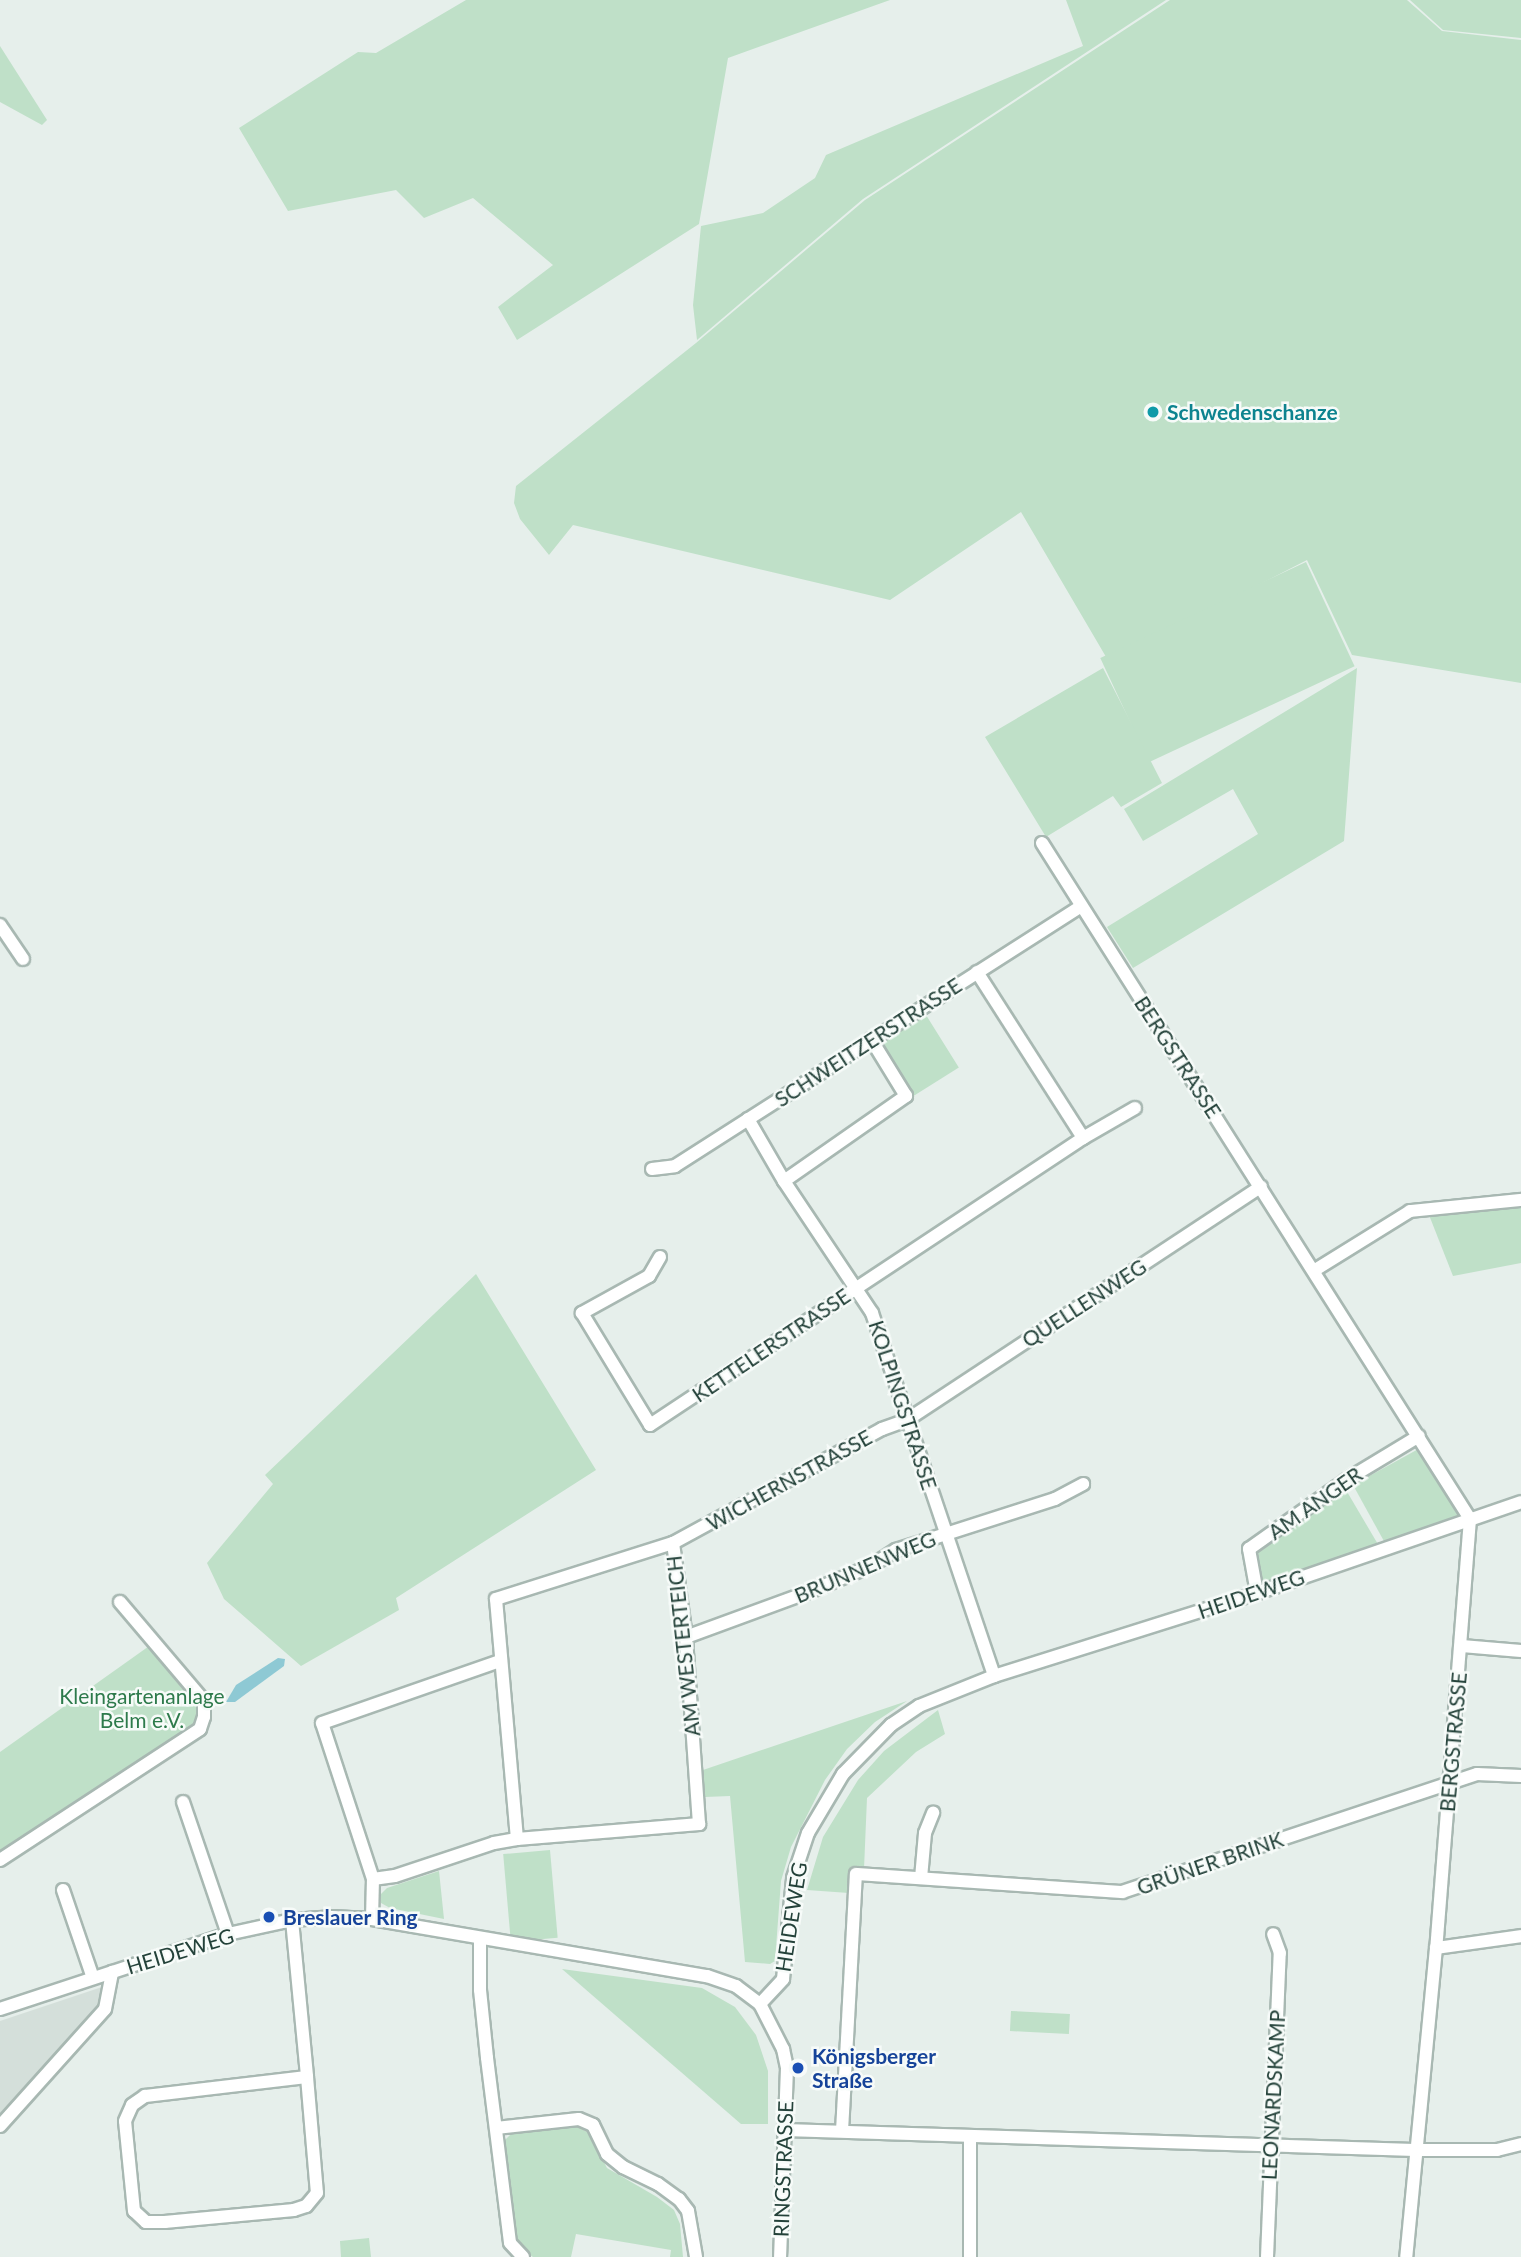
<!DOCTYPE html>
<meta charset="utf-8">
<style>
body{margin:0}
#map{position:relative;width:1521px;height:2257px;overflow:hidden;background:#e6efeb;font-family:Lato,sans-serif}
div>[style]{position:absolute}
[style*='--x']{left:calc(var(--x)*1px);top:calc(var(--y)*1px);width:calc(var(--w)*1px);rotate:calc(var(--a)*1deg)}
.built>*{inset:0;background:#d4dfda}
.green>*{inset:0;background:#bfe0c8;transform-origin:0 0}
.water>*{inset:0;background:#8ec9d4}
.roads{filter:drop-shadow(2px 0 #a8b8b2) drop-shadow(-2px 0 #a8b8b2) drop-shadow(0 2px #a8b8b2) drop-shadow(0 -2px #a8b8b2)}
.street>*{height:12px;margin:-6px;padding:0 6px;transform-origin:6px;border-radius:6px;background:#fff}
.dots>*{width:19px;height:19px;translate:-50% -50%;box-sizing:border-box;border:4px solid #f7fbf9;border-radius:50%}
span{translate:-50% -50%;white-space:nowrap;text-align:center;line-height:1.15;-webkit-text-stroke:5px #f7fbf9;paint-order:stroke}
.culture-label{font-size:21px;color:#0d838f;font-weight:700}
.left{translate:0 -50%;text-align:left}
.street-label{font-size:21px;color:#24423a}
.park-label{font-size:21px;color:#2d7a4b}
.transit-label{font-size:21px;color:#164399;font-weight:700}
</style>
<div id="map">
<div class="built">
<i style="clip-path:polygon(102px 1987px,99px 2007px,0 2113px,0 2021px)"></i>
</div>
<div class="green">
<i style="clip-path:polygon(466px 0,890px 0,728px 58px,699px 224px,517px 340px,498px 307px,553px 265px,473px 198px,424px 218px,396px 190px,288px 211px,239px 128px,358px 52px,376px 53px)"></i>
<i style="clip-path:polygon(1066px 0,1166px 0,863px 199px,697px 340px,693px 305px,701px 226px,763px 213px,815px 178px,826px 155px,1083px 46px)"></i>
<i style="clip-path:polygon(1170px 0,1407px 0,1442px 31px,1521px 40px,1521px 683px,1352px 655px,1307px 560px,1109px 662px,1021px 512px,890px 600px,573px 525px,549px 555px,520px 519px,514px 503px,516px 486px,696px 343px,865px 200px)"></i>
<i style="clip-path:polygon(1410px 0,1521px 0,1521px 38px,1443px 30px)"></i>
<i style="clip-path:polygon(0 46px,47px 120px,42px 125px,0 102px)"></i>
<i style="left:1306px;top:562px;width:115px;height:227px;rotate:65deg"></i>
<i style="clip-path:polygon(1103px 668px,1162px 783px,1121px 807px,1113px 796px,1046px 837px,985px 737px)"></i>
<i style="clip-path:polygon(1357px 668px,1344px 841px,1133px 968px,1107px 927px,1258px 834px,1233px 789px,1143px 841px,1124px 809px)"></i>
<i style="left:926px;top:1015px;width:62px;height:54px;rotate:58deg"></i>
<i style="clip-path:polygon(1521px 1201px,1521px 1263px,1453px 1276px,1429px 1215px)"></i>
<i style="clip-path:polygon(476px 1274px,596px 1470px,396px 1598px,399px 1610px,301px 1666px,224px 1599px,207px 1563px,273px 1484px,265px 1475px)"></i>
<i style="clip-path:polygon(1422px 1447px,1463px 1516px,1385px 1543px,1353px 1485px)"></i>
<i style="clip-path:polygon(1346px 1490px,1379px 1546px,1259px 1587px,1252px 1552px)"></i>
<i style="clip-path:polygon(152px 1644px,200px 1704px,200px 1718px,192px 1731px,0 1856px,0 1752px)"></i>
<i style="clip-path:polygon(907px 1701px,875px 1722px,847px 1749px,825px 1780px,791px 1847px,781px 1881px,775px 1961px,770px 1964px,745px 1962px,730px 1796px,705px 1797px,703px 1770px)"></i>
<i style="clip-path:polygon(938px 1710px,945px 1734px,916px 1752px,867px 1798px,864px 1869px,851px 1868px,849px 1893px,807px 1890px,823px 1837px,858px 1780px,884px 1751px)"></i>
<i style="left:550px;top:1850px;width:88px;height:47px;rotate:85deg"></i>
<i style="clip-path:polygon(439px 1871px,444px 1919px,390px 1908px,381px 1903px,380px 1895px,387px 1888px)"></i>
<i style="clip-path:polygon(562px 1969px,702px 1988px,735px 2007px,756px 2035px,768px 2071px,768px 2124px,741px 2124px)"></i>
<i style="left:1011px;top:2011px;width:59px;height:20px;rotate:3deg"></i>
<i style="clip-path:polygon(576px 2126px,589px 2133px,607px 2168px,657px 2197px,674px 2210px,680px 2224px,683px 2257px,670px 2257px,671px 2250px,576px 2234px,571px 2257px,533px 2257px,523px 2250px,516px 2239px,502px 2143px,511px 2134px)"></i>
<i style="clip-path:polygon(369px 2238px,371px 2257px,341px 2257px,340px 2241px)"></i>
</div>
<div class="water">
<i style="clip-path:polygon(278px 1658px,285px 1659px,284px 1666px,235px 1702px,226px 1702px,236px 1685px)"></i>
</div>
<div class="roads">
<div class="street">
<i style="--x:1042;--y:843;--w:800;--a:57.66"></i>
<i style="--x:1470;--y:1519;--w:430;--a:94.5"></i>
<i style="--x:1436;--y:1948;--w:310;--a:95.5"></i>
<i style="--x:0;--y:925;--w:41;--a:55.9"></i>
<i style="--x:977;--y:972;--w:197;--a:57.4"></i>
<i style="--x:748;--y:1119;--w:72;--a:59.9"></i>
<i style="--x:784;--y:1181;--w:159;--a:56.3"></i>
<i style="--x:872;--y:1313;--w:383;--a:71.4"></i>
<i style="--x:652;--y:1169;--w:23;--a:-7"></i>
<i style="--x:675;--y:1166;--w:482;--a:-32.6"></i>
<i style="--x:784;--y:1181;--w:149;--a:-34.9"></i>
<i style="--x:906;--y:1096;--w:67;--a:-121.6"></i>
<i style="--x:660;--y:1257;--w:22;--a:120"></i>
<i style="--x:649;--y:1276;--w:77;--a:151.1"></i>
<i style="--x:582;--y:1313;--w:131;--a:58.7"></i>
<i style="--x:650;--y:1425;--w:519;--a:-33.54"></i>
<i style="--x:1083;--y:1138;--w:60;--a:-30"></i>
<i style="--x:1315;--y:1270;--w:112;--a:-31.8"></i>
<i style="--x:1410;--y:1211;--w:112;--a:-5.7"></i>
<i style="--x:1257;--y:1593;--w:45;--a:-100.3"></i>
<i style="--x:1249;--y:1549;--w:119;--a:-35.4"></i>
<i style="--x:1346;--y:1480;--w:85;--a:-31.1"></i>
<i style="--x:686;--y:1637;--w:131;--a:-20.1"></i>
<i style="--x:809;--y:1592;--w:67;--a:-22.8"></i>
<i style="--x:871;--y:1566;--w:30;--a:-33"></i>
<i style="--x:896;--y:1550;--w:167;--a:-17.8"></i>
<i style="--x:1055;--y:1499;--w:32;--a:-28"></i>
<i style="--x:1462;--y:1646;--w:59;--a:4.8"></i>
<i style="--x:183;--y:1802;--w:139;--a:71.2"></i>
<i style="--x:517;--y:1839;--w:241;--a:-95"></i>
<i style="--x:496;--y:1599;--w:186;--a:-17.6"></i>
<i style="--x:673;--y:1543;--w:238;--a:-28.6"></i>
<i style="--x:882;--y:1429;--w:27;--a:-20"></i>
<i style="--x:907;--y:1420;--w:424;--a:-33.4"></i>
<i style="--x:0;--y:1860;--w:239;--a:-33.2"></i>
<i style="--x:200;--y:1729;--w:13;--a:-72"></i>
<i style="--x:204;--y:1717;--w:16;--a:-90"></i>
<i style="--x:204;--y:1701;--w:130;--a:-130.3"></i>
<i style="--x:921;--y:1878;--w:45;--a:-84.9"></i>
<i style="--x:925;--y:1833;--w:22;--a:-68"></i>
<i style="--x:373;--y:1879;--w:22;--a:-8"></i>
<i style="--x:395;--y:1876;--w:104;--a:-18.4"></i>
<i style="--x:494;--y:1843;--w:23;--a:-10"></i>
<i style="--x:517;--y:1839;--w:183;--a:-4.7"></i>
<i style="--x:699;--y:1824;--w:187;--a:-94"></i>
<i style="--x:686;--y:1637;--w:95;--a:-97.9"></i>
<i style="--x:63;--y:1890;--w:93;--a:71.2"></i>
<i style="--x:372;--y:1919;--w:40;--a:-88.6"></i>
<i style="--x:373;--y:1879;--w:164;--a:-108.1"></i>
<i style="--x:322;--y:1723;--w:188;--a:-19.2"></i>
<i style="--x:292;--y:1920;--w:158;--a:84.5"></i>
<i style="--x:307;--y:2077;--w:116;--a:85.1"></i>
<i style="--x:317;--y:2193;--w:17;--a:130"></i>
<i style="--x:306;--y:2206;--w:13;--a:162"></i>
<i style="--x:294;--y:2210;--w:130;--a:174.7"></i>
<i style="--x:165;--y:2222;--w:19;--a:180"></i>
<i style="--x:146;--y:2222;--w:16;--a:-137"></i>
<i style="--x:134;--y:2211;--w:90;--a:-95.7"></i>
<i style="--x:125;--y:2121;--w:17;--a:-66"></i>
<i style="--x:132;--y:2105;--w:16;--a:-35"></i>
<i style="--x:145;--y:2096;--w:163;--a:-6.7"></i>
<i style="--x:480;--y:1940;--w:50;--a:90"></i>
<i style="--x:480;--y:1990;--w:68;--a:84.1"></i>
<i style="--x:487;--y:2058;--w:186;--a:82.9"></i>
<i style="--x:510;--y:2243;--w:19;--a:47"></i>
<i style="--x:1436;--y:1948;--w:86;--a:-8"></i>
<i style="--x:760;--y:2004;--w:34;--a:-47"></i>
<i style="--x:783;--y:1979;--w:101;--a:-84.3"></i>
<i style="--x:793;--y:1878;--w:47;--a:-71.6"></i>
<i style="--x:808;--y:1833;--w:69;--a:-59.3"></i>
<i style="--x:843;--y:1774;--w:69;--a:-45.6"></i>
<i style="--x:891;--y:1725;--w:34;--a:-34"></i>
<i style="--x:919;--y:1706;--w:81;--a:-21.8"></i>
<i style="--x:994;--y:1676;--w:276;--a:-17.5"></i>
<i style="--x:1257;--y:1593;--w:279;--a:-19"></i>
<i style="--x:0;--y:2009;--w:240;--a:-18.2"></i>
<i style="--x:228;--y:1934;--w:66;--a:-12.3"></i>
<i style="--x:292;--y:1920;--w:39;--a:-4"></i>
<i style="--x:331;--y:1917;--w:41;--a:2.8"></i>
<i style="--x:372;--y:1919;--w:340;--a:9.7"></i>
<i style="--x:707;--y:1976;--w:31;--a:19"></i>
<i style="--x:736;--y:1986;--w:30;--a:37"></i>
<i style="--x:760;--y:2004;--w:51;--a:62.9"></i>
<i style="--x:783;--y:2049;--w:19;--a:78"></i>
<i style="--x:787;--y:2068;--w:189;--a:92.1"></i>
<i style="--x:0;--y:2126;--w:157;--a:-48.1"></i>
<i style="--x:105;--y:2009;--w:38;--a:-79"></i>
<i style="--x:496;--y:2128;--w:83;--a:-6.2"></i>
<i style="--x:579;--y:2119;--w:15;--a:23"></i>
<i style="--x:593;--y:2125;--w:32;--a:64"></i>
<i style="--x:607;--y:2154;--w:21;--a:39"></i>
<i style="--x:623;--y:2167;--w:39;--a:26"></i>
<i style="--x:658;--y:2184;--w:26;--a:36"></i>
<i style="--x:679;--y:2199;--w:15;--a:53"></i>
<i style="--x:688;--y:2211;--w:47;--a:80.1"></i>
<i style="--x:785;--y:2130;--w:630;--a:1.82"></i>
<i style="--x:1415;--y:2150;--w:82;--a:0"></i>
<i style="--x:1497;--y:2150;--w:25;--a:-14"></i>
<i style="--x:842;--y:2131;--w:257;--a:-86.9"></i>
<i style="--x:856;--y:1874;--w:267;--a:3.9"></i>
<i style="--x:1122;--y:1892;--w:374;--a:-18.4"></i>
<i style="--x:1477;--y:1774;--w:44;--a:2.6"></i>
<i style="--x:970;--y:2257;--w:121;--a:-90"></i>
<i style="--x:1267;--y:2257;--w:304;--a:-87.6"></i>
<i style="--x:1280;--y:1953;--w:20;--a:-110"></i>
</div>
</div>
<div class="dots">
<i style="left:1153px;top:412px;background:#0f9aa8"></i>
<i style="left:269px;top:1917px;background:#1a4fb4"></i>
<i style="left:798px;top:2068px;background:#1a4fb4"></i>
</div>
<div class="culture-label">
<span class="left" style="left:1167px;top:412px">Schwedenschanze</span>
</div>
<div class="street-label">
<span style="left:868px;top:1042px;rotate:-33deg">SCHWEITZERSTRASSE</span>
<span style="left:1178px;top:1057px;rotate:57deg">BERGSTRASSE</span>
<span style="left:1084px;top:1303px;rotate:-33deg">QUELLENWEG</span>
<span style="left:771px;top:1345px;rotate:-34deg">KETTELERSTRASSE</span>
<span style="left:903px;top:1405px;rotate:72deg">KOLPINGSTRASSE</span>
<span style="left:789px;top:1480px;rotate:-29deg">WICHERNSTRASSE</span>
<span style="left:1315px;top:1503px;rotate:-35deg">AM ANGER</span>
<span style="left:865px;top:1567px;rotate:-23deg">BRUNNENWEG</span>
<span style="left:1251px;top:1594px;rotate:-19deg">HEIDEWEG</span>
<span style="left:683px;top:1646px;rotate:-96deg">AM WESTERTEICH</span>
<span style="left:1453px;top:1742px;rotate:-85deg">BERGSTRASSE</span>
<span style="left:1210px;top:1863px;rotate:-19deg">GRÜNER BRINK</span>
<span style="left:791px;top:1917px;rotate:-81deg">HEIDEWEG</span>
<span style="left:180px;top:1951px;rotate:-17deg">HEIDEWEG</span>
<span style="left:1273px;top:2095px;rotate:-87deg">LEONARDSKAMP</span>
<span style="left:783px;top:2169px;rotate:-88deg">RINGSTRASSE</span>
</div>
<div class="park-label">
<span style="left:142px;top:1708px">Kleingartenanlage<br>Belm e.V.</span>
</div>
<div class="transit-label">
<span class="left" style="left:283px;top:1917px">Breslauer Ring</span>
<span class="left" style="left:812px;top:2068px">Königsberger<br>Straße</span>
</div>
</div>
